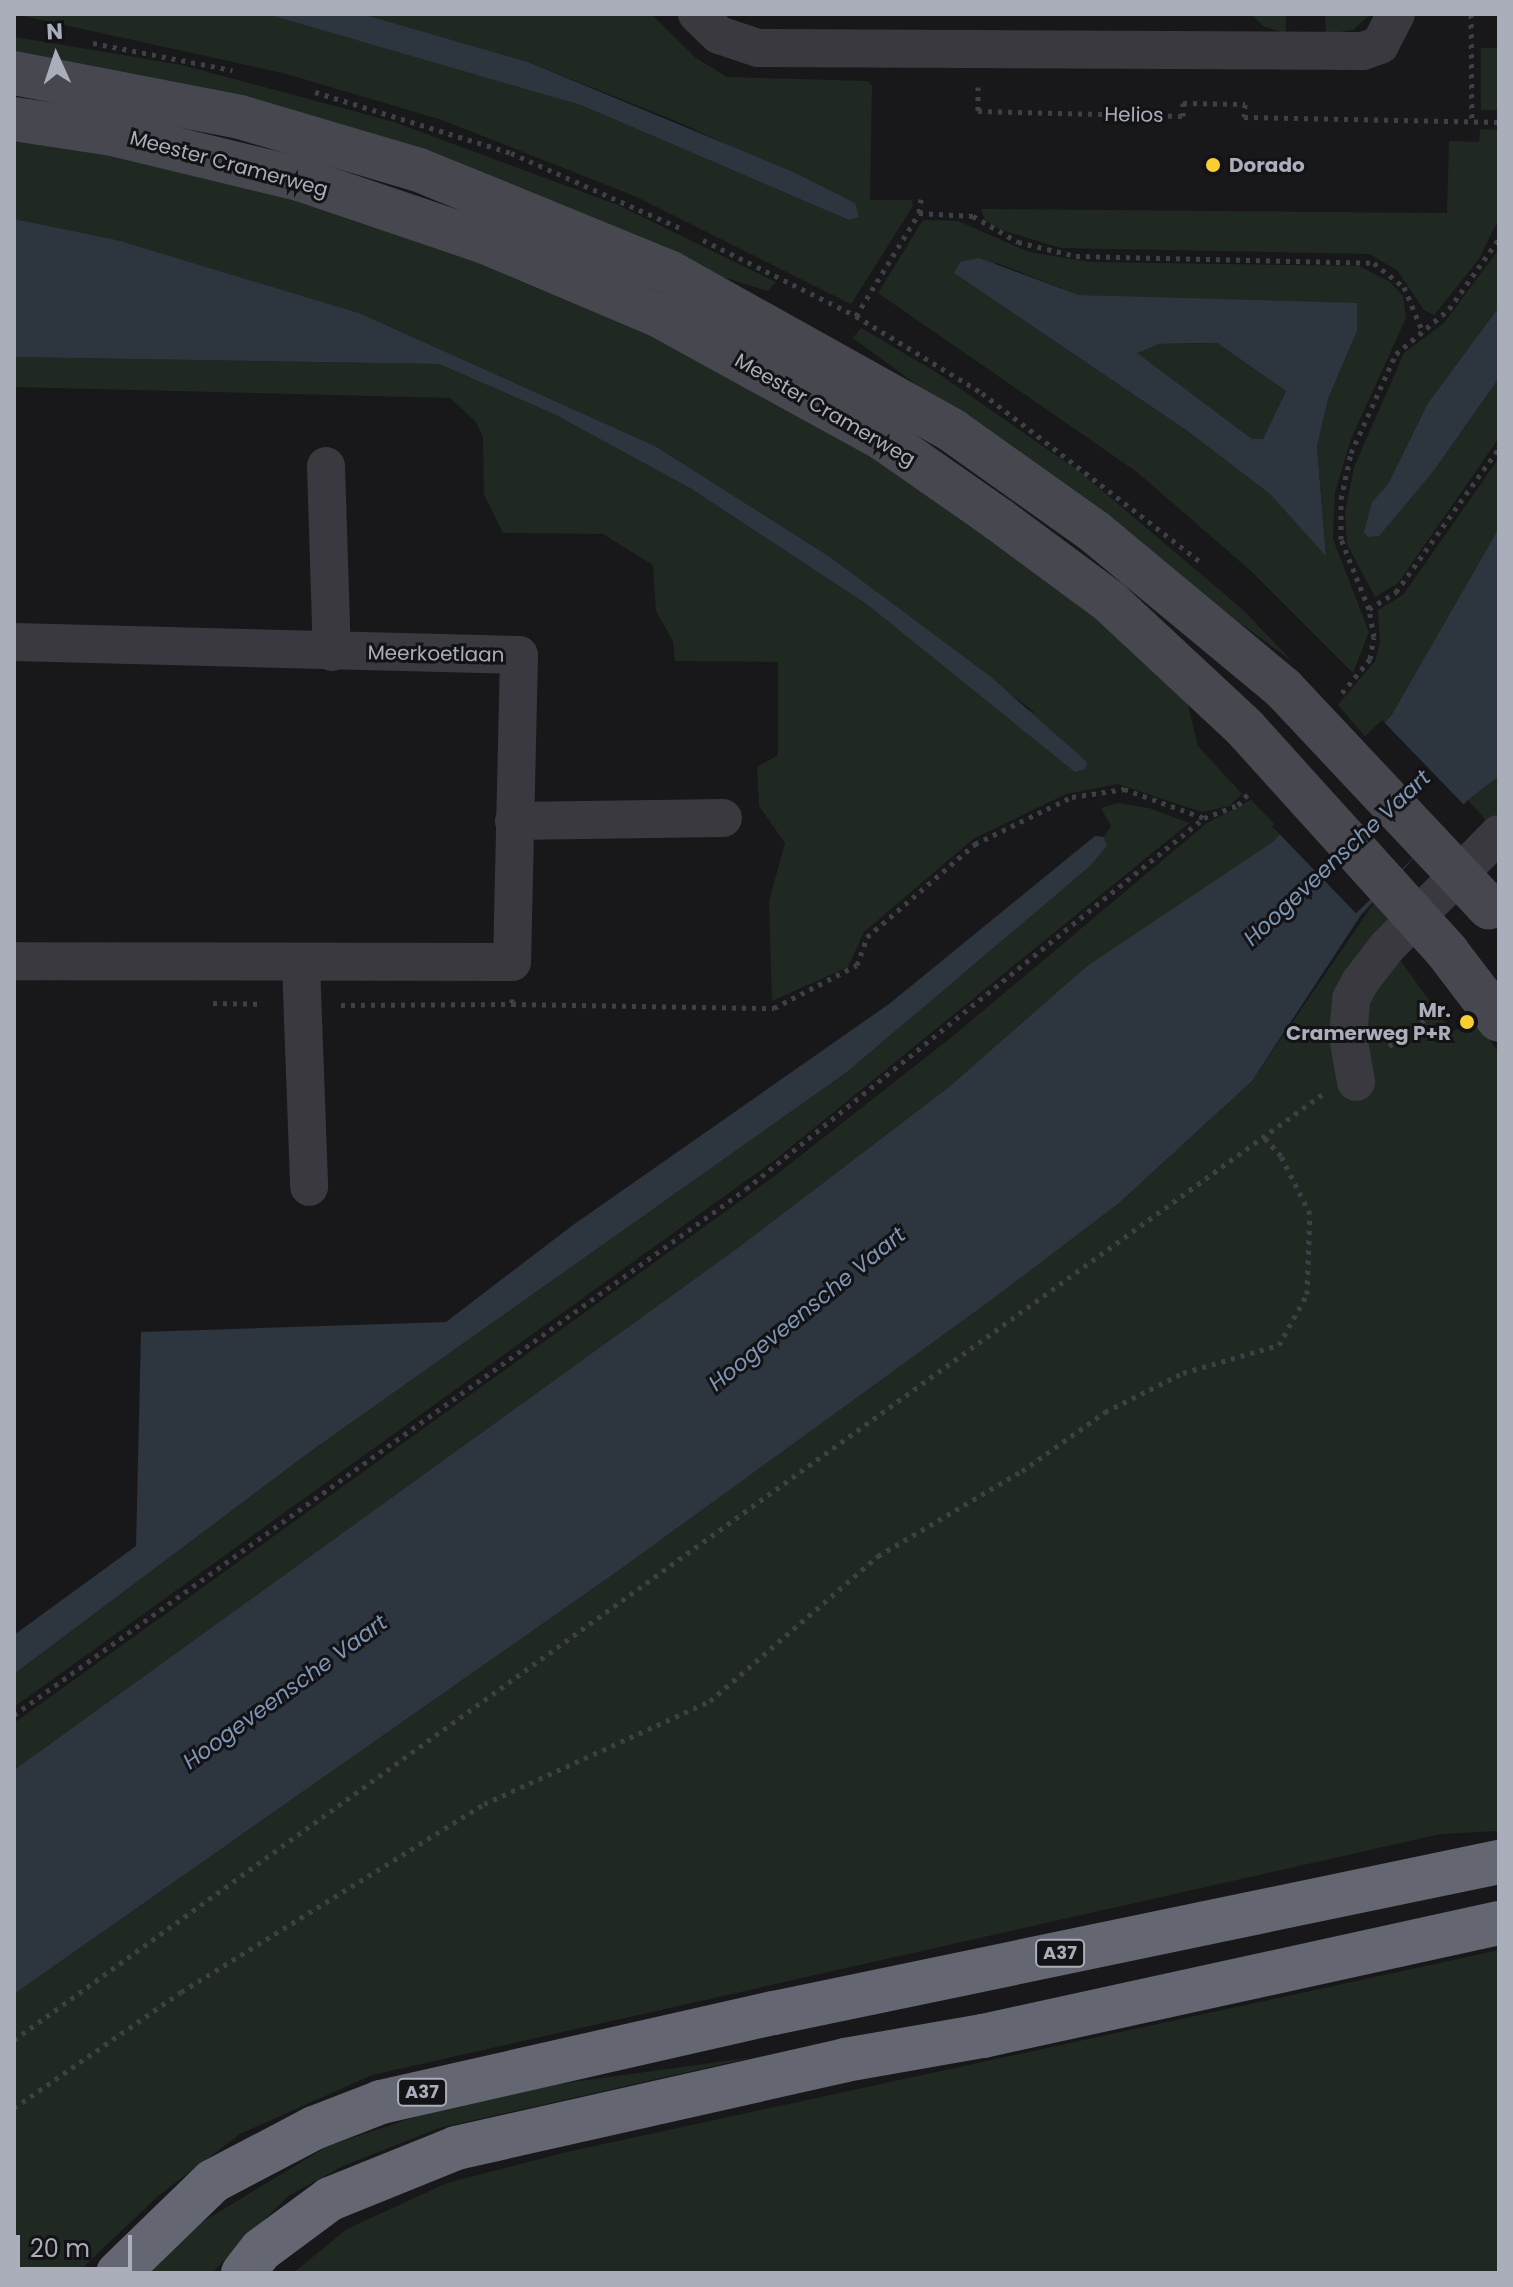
<!DOCTYPE html>
<style>
body{margin:0}
#map{position:relative;width:1513px;height:2287px;overflow:hidden;background:#18181a;font-family:Poppins,sans-serif}
div>[style]{position:absolute}
[style*='--x']{left:calc(var(--x)*1px);top:calc(var(--y)*1px);width:calc(var(--w)*1px);rotate:calc(var(--a)*1deg)}
.green>*{inset:0;background:#1f2922;transform-origin:0 0}
.water>*{inset:0;background:#2d353f}
.pier>*{inset:0;background:#18181a;transform-origin:0 0}
.path>*{height:5px;margin-top:-2.5px;transform-origin:0;background:repeating-linear-gradient(90deg,#3f4046 0 4px,transparent 0 10px)}
.street>*{height:38px;margin:-19px;padding:0 19px;transform-origin:19px;border-radius:19px;background:#39393f}
.secondary>*{height:44px;margin:-22px;padding:0 22px;transform-origin:22px;border-radius:22px;background:#47484f}
.highway>*{height:44px;margin:-22px;padding:0 22px;transform-origin:22px;border-radius:22px;background:#646671}
.secondary-bridge>*{height:44px;margin:-22px;padding:0 22px;transform-origin:22px;border-radius:22px;background:#47484f}
.dots>*{width:22px;height:22px;translate:-50% -50%;box-sizing:border-box;border:4px solid #131315;border-radius:50%}
span{translate:-50% -50%;white-space:nowrap;text-align:center;line-height:1.15;-webkit-text-stroke:6px #131315;paint-order:stroke}
.shield-label span{padding:2px 6px;background:#131315;border:2px solid;border-radius:6px;-webkit-text-stroke-width:0}
.shield-label{font-size:18px;color:#aaadba;font-weight:700}
.street-label{font-size:20px;color:#aaadba}
.poi-label{font-size:20px;color:#aaadba;font-weight:700}
.left{translate:0 -50%;text-align:left}
.right{translate:-100% -50%;text-align:right}
.water-label{font-size:22px;color:#7f96b7;font-style:italic}
.frame{position:absolute;inset:0;border:16px solid #aaadba;pointer-events:none}
.north{position:absolute;left:16px;top:16px;width:80px;height:80px;-webkit-text-stroke:6px #131315;paint-order:stroke;rotate:357deg;font-size:22px;font-weight:700;line-height:32px;text-align:center;color:#aaadba}
.north::after{content:'';display:block;margin:auto;width:28px;height:36px;background:#aaadba;clip-path:polygon(50% 0,100% 100%,50% 72%,0 100%)}
.scale{position:absolute;left:16px;top:2235px;width:116px;height:36px;box-sizing:border-box;border:4px solid #aaadba;border-top:0;padding-left:10px;font-size:24px;line-height:28px;white-space:nowrap;color:#aaadba;-webkit-text-stroke:6px #131315;paint-order:stroke}
</style>
<div id="map">
<div class="green">
<i style="clip-path:polygon(14px 14px,267px 14px,325px 27px,581px 105px,849px 220px,855px 203px,676px 121px,528px 62px,362px 14px,651px 14px,696px 58px,727px 77px,868px 81px,872px 85px,870px 200px,912px 200px,913px 206px,851px 304px,637px 197px,442px 120px,283px 73px)"></i>
<i style="clip-path:polygon(1251px 14px,1371px 14px,1353px 30px,1326px 34px,1325px 15px,1286px 16px,1286px 34px,1263px 26px)"></i>
<i style="clip-path:polygon(14px 37px,182px 65px,394px 122px,618px 205px,776px 282px,768px 291px,14px 59px)"></i>
<i style="left:1481px;top:48px;width:18px;height:62px"></i>
<i style="clip-path:polygon(1480px 129px,1499px 130px,1499px 218px,1479px 259px,1434px 315px,1424px 310px,1397px 270px,1369px 254px,1060px 248px,999px 229px,985px 220px,981px 209px,1447px 213px,1449px 141px,1479px 142px)"></i>
<i style="clip-path:polygon(14px 132px,289px 191px,558px 286px,779px 394px,1030px 558px,1184px 689px,1198px 746px,1242px 794px,1229px 806px,1202px 812px,1118px 784px,1066px 794px,973px 839px,864px 932px,848px 967px,772px 1001px,769px 901px,785px 843px,759px 806px,757px 767px,778px 755px,778px 662px,675px 661px,673px 641px,656px 611px,653px 565px,603px 534px,503px 533px,484px 494px,483px 437px,476px 422px,450px 398px,14px 387px,14px 357px,439px 364px,554px 414px,690px 488px,868px 605px,956px 673px,1037px 714px,830px 557px,655px 446px,359px 313px,117px 240px,14px 219px)"></i>
<i style="clip-path:polygon(evenodd,923px 220px,958px 221px,1029px 252px,1090px 262px,1359px 266px,1390px 282px,1403px 296px,1406px 318px,1351px 439px,1335px 492px,1333px 539px,1369px 632px,1353px 673px,1251px 571px,1137px 472px,878px 293px,923px 220px,997px 263px,1079px 295px,1181px 299px,1357px 331px,1328px 399px,1317px 447px,1326px 555px,1270px 494px,1189px 432px,954px 273px,997px 263px)"></i>
<i style="clip-path:polygon(1499px 249px,1499px 307px,1428px 403px,1388px 484px,1372px 502px,1373px 537px,1435px 469px,1499px 378px,1499px 438px,1398px 583px,1375px 597px,1347px 544px,1345px 513px,1354px 467px,1404px 353px,1444px 323px)"></i>
<i style="clip-path:polygon(861px 328px,936px 372px,1079px 471px,1241px 608px,1293px 662px,853px 338px)"></i>
<i style="clip-path:polygon(1217px 343px,1286px 391px,1263px 439px,1252px 439px,1136px 353px,1159px 344px)"></i>
<i style="clip-path:polygon(1499px 458px,1499px 528px,1391px 716px,1370px 742px,1338px 705px,1375px 661px,1380px 643px,1378px 610px,1403px 595px)"></i>
<i style="clip-path:polygon(1499px 776px,1499px 821px,1491px 826px,1468px 800px)"></i>
<i style="clip-path:polygon(1251px 800px,1283px 833px,1274px 841px,1087px 966px,949px 1087px,735px 1250px,14px 1770px,14px 1723px,776px 1175px,953px 1036px,1207px 823px)"></i>
<i style="clip-path:polygon(1117px 803px,1149px 808px,1189px 823px,776px 1159px,14px 1707px,14px 1674px,311px 1451px,847px 1072px,1091px 864px,1107px 846px,1104px 837px,1111px 826px,1101px 808px)"></i>
<i style="clip-path:polygon(1380px 894px,1401px 918px,1361px 1005px,1395px 953px,1452px 1032px,1475px 1019px,1499px 1053px,1499px 1831px,1441px 1834px,372px 2075px,240px 2134px,158px 2196px,77px 2273px,14px 2273px,14px 1994px,622px 1568px,1119px 1203px,1252px 1081px)"></i>
<i style="clip-path:polygon(1499px 1950px,1499px 2273px,293px 2273px,347px 2229px,447px 2183px,567px 2152px)"></i>
<i style="clip-path:polygon(754px 2057px,439px 2128px,343px 2166px,288px 2196px,212px 2273px,141px 2273px,204px 2221px,328px 2146px,421px 2115px,552px 2085px)"></i>
</div>
<div class="water">
<i style="clip-path:polygon(267px 14px,362px 14px,528px 62px,791px 171px,855px 203px,859px 217px,849px 220px,581px 105px)"></i>
<i style="clip-path:polygon(14px 219px,117px 240px,359px 313px,655px 446px,830px 557px,991px 677px,1087px 762px,1085px 769px,1075px 772px,868px 605px,690px 488px,554px 414px,439px 364px,14px 357px)"></i>
<i style="clip-path:polygon(evenodd,979px 258px,1079px 295px,1357px 303px,1357px 331px,1328px 399px,1317px 447px,1326px 556px,1270px 494px,1189px 432px,954px 273px,960px 262px,979px 258px,1199px 343px,1217px 343px,1286px 391px,1263px 439px,1252px 439px,1137px 353px,1159px 344px,1199px 343px)"></i>
<i style="clip-path:polygon(1499px 307px,1499px 378px,1435px 469px,1379px 536px,1368px 537px,1364px 532px,1372px 502px,1388px 484px,1428px 403px)"></i>
<i style="clip-path:polygon(1499px 528px,1499px 776px,1468px 800px,1361px 915px,1252px 1081px,1119px 1203px,995px 1297px,622px 1568px,14px 1994px,14px 1770px,735px 1250px,949px 1087px,1087px 966px,1274px 841px,1391px 716px)"></i>
<i style="clip-path:polygon(1095px 836px,1104px 837px,1107px 846px,1091px 865px,847px 1072px,311px 1451px,14px 1674px,14px 1635px,136px 1546px,141px 1332px,446px 1322px,573px 1225px,889px 1004px)"></i>
</div>
<div class="pier">
<i style="left:1382px;top:720px;width:121px;height:153px;rotate:46deg"></i>
</div>
<div class="path">
<i style="--x:1471;--y:14;--w:108;--a:89.5"></i>
<i style="--x:93;--y:43;--w:142;--a:11"></i>
<i style="--x:978;--y:87;--w:24;--a:90"></i>
<i style="--x:978;--y:111;--w:205;--a:1.4"></i>
<i style="--x:1183;--y:116;--w:13;--a:-90"></i>
<i style="--x:1183;--y:103;--w:62;--a:0.9"></i>
<i style="--x:1245;--y:104;--w:13;--a:94"></i>
<i style="--x:1244;--y:117;--w:255;--a:1.1"></i>
<i style="--x:315;--y:92;--w:205;--a:17.3"></i>
<i style="--x:511;--y:153;--w:185;--a:23.9"></i>
<i style="--x:921;--y:199;--w:14;--a:98"></i>
<i style="--x:919;--y:213;--w:54;--a:3.2"></i>
<i style="--x:973;--y:216;--w:52;--a:30"></i>
<i style="--x:1018;--y:242;--w:60;--a:13.6"></i>
<i style="--x:1076;--y:256;--w:298;--a:1.3"></i>
<i style="--x:1374;--y:263;--w:38;--a:39"></i>
<i style="--x:1404;--y:287;--w:47;--a:67.3"></i>
<i style="--x:703;--y:240;--w:171;--a:26.4"></i>
<i style="--x:856;--y:316;--w:148;--a:31.4"></i>
<i style="--x:982;--y:393;--w:279;--a:37.7"></i>
<i style="--x:856;--y:316;--w:121;--a:-58.5"></i>
<i style="--x:1369;--y:609;--w:75;--a:-111.8"></i>
<i style="--x:1341;--y:539;--w:40;--a:-90"></i>
<i style="--x:1341;--y:499;--w:47;--a:-77.7"></i>
<i style="--x:1351;--y:453;--w:109;--a:-65.6"></i>
<i style="--x:1396;--y:354;--w:70;--a:-40.3"></i>
<i style="--x:1449;--y:309;--w:86;--a:-54.5"></i>
<i style="--x:1342;--y:693;--w:44;--a:-50.5"></i>
<i style="--x:1370;--y:659;--w:22;--a:-80"></i>
<i style="--x:1374;--y:637;--w:28;--a:-100"></i>
<i style="--x:1369;--y:609;--w:32;--a:-32"></i>
<i style="--x:1396;--y:592;--w:177;--a:-54.4"></i>
<i style="--x:512;--y:999;--w:5;--a:90"></i>
<i style="--x:512;--y:1004;--w:262;--a:0.9"></i>
<i style="--x:774;--y:1008;--w:93;--a:-27.4"></i>
<i style="--x:857;--y:965;--w:30;--a:-70"></i>
<i style="--x:867;--y:937;--w:143;--a:-40.7"></i>
<i style="--x:975;--y:844;--w:108;--a:-25.9"></i>
<i style="--x:1072;--y:797;--w:53;--a:-8.7"></i>
<i style="--x:1124;--y:789;--w:85;--a:19.9"></i>
<i style="--x:213;--y:1003;--w:50;--a:1.1"></i>
<i style="--x:341;--y:1005;--w:171;--a:-0.3"></i>
<i style="--x:1389;--y:1046;--w:62;--a:-36.5"></i>
<i style="--x:14;--y:1715;--w:901;--a:-35.7"></i>
<i style="--x:746;--y:1189;--w:589;--a:-39.01"></i>
<i style="--x:1204;--y:818;--w:36;--a:-21"></i>
<i style="--x:1238;--y:805;--w:15;--a:-48"></i>
<i style="--x:14;--y:2040;--w:1615;--a:-35.86"></i>
<i style="--x:14;--y:2108;--w:203;--a:-34.8"></i>
<i style="--x:181;--y:1992;--w:357;--a:-31.8"></i>
<i style="--x:484;--y:1804;--w:248;--a:-24.5"></i>
<i style="--x:710;--y:1701;--w:222;--a:-40.8"></i>
<i style="--x:878;--y:1556;--w:167;--a:-30.6"></i>
<i style="--x:1022;--y:1471;--w:102;--a:-35.4"></i>
<i style="--x:1105;--y:1412;--w:87;--a:-26.6"></i>
<i style="--x:1183;--y:1373;--w:100;--a:-16.3"></i>
<i style="--x:1279;--y:1345;--w:58;--a:-61.2"></i>
<i style="--x:1307;--y:1294;--w:80;--a:-87.9"></i>
<i style="--x:1310;--y:1214;--w:65;--a:-116.6"></i>
<i style="--x:1281;--y:1156;--w:25;--a:-132"></i>
</div>
<div class="street">
<i style="--x:697;--y:14;--w:30;--a:44"></i>
<i style="--x:719;--y:35;--w:41;--a:18.4"></i>
<i style="--x:758;--y:48;--w:605;--a:0.28"></i>
<i style="--x:1363;--y:51;--w:18;--a:-19"></i>
<i style="--x:1380;--y:45;--w:35;--a:-63"></i>
<i style="--x:326;--y:466;--w:186;--a:88.2"></i>
<i style="--x:14;--y:642;--w:505;--a:1.47"></i>
<i style="--x:519;--y:655;--w:307;--a:91.3"></i>
<i style="--x:512;--y:962;--w:498;--a:-179.9"></i>
<i style="--x:514;--y:821;--w:209;--a:-0.8"></i>
<i style="--x:301;--y:964;--w:223;--a:87.9"></i>
<i style="--x:1356;--y:1082;--w:47;--a:-99.9"></i>
<i style="--x:1348;--y:1036;--w:37;--a:-85"></i>
<i style="--x:1351;--y:999;--w:19;--a:-62"></i>
<i style="--x:1360;--y:982;--w:44;--a:-52.4"></i>
<i style="--x:1387;--y:947;--w:159;--a:-45.3"></i>
</div>
<div class="secondary">
<i style="--x:14;--y:73;--w:230;--a:11"></i>
<i style="--x:240;--y:117;--w:187;--a:16.5"></i>
<i style="--x:419;--y:170;--w:270;--a:22.2"></i>
<i style="--x:669;--y:272;--w:325;--a:29.2"></i>
<i style="--x:953;--y:431;--w:174;--a:35.4"></i>
<i style="--x:1095;--y:532;--w:244;--a:39.7"></i>
<i style="--x:14;--y:119;--w:100;--a:8.6"></i>
<i style="--x:113;--y:134;--w:191;--a:13.6"></i>
<i style="--x:299;--y:179;--w:196;--a:18.7"></i>
<i style="--x:485;--y:242;--w:188;--a:22.9"></i>
<i style="--x:658;--y:315;--w:256;--a:28.8"></i>
<i style="--x:882;--y:438;--w:141;--a:34.9"></i>
<i style="--x:998;--y:519;--w:139;--a:36.5"></i>
<i style="--x:1110;--y:602;--w:185;--a:43"></i>
<i style="--x:1448;--y:953;--w:84;--a:52.7"></i>
</div>
<div class="highway">
<i style="--x:118;--y:2273;--w:132;--a:-44.1"></i>
<i style="--x:213;--y:2181;--w:114;--a:-27.7"></i>
<i style="--x:314;--y:2128;--w:72;--a:-21.2"></i>
<i style="--x:381;--y:2102;--w:403;--a:-12.8"></i>
<i style="--x:774;--y:2013;--w:741;--a:-11.77"></i>
<i style="--x:243;--y:2273;--w:29;--a:-52"></i>
<i style="--x:261;--y:2250;--w:86;--a:-36.5"></i>
<i style="--x:330;--y:2199;--w:136;--a:-22"></i>
<i style="--x:456;--y:2148;--w:399;--a:-12.7"></i>
<i style="--x:845;--y:2060;--w:140;--a:-9.9"></i>
<i style="--x:983;--y:2036;--w:528;--a:-12.35"></i>
</div>
<div class="secondary-bridge">
<i style="--x:1283;--y:688;--w:301;--a:46.8"></i>
<i style="--x:1245;--y:728;--w:303;--a:47.9"></i>
</div>
<div class="dots">
<i style="left:1213px;top:165px;background:#face30"></i>
<i style="left:1467px;top:1022px;background:#face30"></i>
</div>
<div class="shield-label">
<span style="left:1060px;top:1953px">A37</span>
<span style="left:422px;top:2092px">A37</span>
</div>
<div class="street-label">
<span style="left:1134px;top:115px;rotate:1deg">Helios</span>
<span style="left:229px;top:164px;rotate:15deg">Meester Cramerweg</span>
<span style="left:825px;top:410px;rotate:30deg">Meester Cramerweg</span>
<span style="left:436px;top:654px;rotate:1deg">Meerkoetlaan</span>
</div>
<div class="poi-label">
<span class="left" style="left:1229px;top:165px">Dorado</span>
<span class="right" style="left:1451px;top:1022px">Mr.<br>Cramerweg P+R</span>
</div>
<div class="water-label">
<span style="left:1337px;top:858px;rotate:-43deg">Hoogeveensche Vaart</span>
<span style="left:807px;top:1309px;rotate:-39deg">Hoogeveensche Vaart</span>
<span style="left:285px;top:1692px;rotate:-36deg">Hoogeveensche Vaart</span>
</div>
<div class="frame"></div>
<div class="north">N</div>
<div class="scale">20 m</div>
</div>
